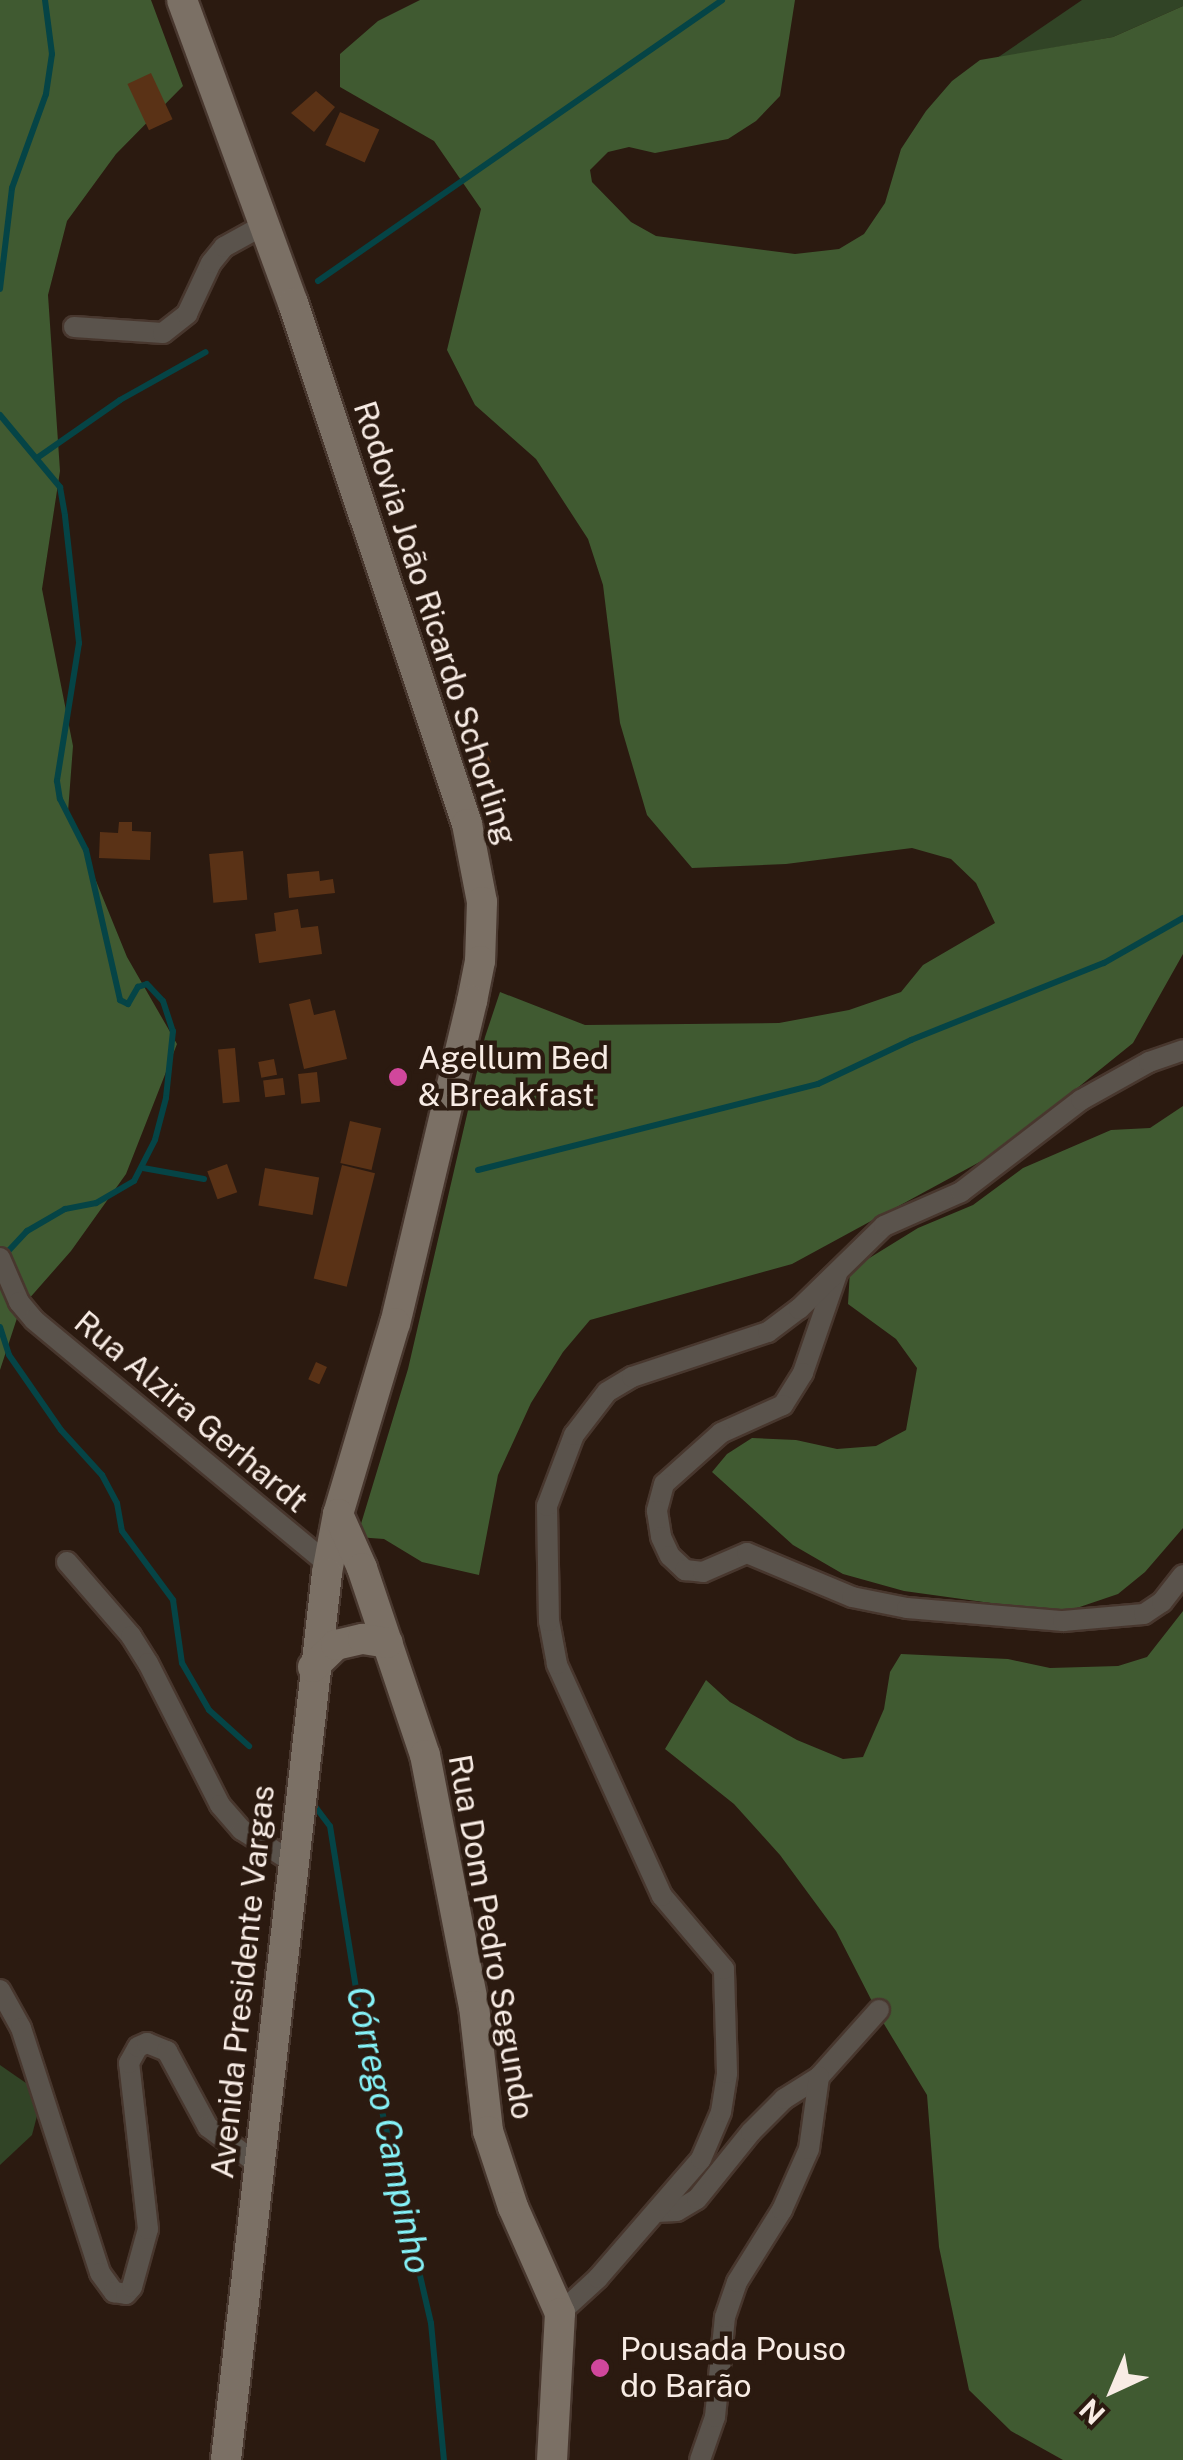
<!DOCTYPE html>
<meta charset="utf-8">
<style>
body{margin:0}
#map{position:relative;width:1183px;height:2460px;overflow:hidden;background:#2b1a10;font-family:"Public Sans",sans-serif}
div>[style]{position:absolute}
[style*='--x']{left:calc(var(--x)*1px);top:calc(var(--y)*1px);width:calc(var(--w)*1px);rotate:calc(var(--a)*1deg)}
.green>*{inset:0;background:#314426}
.forest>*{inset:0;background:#405a31}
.stream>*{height:6px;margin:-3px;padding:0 3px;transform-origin:3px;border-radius:3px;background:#054446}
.building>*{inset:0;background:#5a3216;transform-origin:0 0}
.roads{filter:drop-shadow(2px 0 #48372e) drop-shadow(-2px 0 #48372e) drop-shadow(0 2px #48372e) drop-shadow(0 -2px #48372e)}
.street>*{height:20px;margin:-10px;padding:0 10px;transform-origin:10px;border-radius:10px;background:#5a534c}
.secondary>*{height:30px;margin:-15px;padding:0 15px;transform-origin:15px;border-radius:15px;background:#7b7065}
.dots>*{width:28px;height:28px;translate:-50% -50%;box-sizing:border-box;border:5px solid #2b1a10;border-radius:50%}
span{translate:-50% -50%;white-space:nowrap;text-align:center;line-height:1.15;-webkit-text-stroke:9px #2b1a10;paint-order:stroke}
.street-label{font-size:32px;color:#f8ece5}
.poi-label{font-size:32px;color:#f8ece5}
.left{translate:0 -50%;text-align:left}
.water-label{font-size:35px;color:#85f2f8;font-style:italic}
.north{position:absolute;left:1063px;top:2340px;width:100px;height:100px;-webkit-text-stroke:8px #2b1a10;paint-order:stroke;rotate:224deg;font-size:28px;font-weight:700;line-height:40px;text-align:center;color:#f8ece5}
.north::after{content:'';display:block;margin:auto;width:35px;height:45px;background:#f8ece5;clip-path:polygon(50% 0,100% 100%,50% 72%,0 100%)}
</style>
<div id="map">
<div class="green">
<i style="clip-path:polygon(1082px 0,1183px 0,1183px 6px,1113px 37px,997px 58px)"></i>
<i style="clip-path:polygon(0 2065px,36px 2090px,38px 2112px,32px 2135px,0 2165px)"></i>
</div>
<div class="forest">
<i style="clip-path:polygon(0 0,151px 0,183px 86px,116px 154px,67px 221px,48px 295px,60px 471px,42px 589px,73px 746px,68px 812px,127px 957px,177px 1044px,126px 1174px,71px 1251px,20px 1309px,0 1370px)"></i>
<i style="clip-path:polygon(420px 0,795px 0,780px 96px,756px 121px,728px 139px,655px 153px,629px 147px,608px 152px,590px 170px,592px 182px,631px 222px,656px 236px,795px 254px,839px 249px,864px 234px,885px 203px,901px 149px,926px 111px,952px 81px,980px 60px,1113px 37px,1183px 6px,1183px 954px,1133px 1043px,998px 1152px,792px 1264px,590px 1320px,563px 1352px,531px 1403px,498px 1475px,479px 1575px,422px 1562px,384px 1539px,357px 1537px,408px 1369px,485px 1037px,500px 992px,585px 1025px,779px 1023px,849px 1010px,901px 992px,923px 965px,995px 923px,976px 883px,951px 859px,912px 848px,786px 864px,692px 868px,647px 815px,620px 723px,603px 585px,588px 539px,536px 459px,475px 405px,447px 350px,481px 209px,434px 141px,340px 87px,340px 54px,378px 21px)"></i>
<i style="clip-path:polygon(1183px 1106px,1183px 1528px,1145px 1572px,1118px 1594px,1062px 1613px,904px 1591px,843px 1574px,793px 1545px,712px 1472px,727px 1454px,752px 1438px,796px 1440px,837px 1449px,876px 1446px,906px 1430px,917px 1368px,896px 1339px,848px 1304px,850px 1270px,918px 1228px,973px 1205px,1023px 1168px,1111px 1130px,1150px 1128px)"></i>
<i style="clip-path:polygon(1183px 1611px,1183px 2460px,1063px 2460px,1011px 2431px,969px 2390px,939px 2247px,927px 2095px,881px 2019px,836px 1931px,780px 1855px,734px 1804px,665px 1749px,706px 1680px,730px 1702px,797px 1740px,843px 1759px,863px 1757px,884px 1709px,890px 1672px,901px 1654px,1008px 1659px,1050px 1668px,1118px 1666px,1147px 1657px)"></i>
</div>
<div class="stream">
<i style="--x:318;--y:281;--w:492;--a:-34.8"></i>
<i style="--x:0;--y:289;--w:102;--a:-83.2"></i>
<i style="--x:12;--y:188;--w:100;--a:-70.1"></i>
<i style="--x:46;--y:94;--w:40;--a:-81.5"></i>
<i style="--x:52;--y:54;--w:54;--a:-97.4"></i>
<i style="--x:0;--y:415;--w:94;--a:50.2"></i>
<i style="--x:60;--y:487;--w:29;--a:80"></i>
<i style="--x:65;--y:516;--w:128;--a:83.7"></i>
<i style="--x:79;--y:643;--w:140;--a:99.1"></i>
<i style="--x:57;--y:781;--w:18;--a:81"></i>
<i style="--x:60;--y:799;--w:57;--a:63"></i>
<i style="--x:86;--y:850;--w:154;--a:77.2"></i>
<i style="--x:120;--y:1000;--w:9;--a:27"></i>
<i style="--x:128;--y:1004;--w:20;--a:-60"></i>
<i style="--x:138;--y:987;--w:9;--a:-18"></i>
<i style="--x:147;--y:984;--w:23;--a:47"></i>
<i style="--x:163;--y:1001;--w:32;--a:72"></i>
<i style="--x:173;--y:1031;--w:67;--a:96"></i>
<i style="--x:166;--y:1098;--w:43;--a:104.7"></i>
<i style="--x:155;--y:1140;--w:46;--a:117.1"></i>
<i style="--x:134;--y:1181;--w:44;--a:149.9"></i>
<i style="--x:96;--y:1203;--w:32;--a:169"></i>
<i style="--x:65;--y:1209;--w:44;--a:149.9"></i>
<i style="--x:27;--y:1231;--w:26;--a:133"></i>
<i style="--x:37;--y:458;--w:101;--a:-34.9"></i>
<i style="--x:120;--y:400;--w:98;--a:-29.2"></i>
<i style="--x:143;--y:1168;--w:62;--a:10.2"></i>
<i style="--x:478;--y:1170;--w:351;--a:-14.2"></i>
<i style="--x:818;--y:1084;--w:103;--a:-25.3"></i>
<i style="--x:911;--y:1040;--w:208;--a:-21.8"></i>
<i style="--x:1104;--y:963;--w:91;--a:-29.7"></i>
<i style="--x:0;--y:1327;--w:29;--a:72"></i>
<i style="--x:9;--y:1355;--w:91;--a:55.3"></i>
<i style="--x:61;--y:1430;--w:61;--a:47.7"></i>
<i style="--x:102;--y:1475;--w:32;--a:62"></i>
<i style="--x:117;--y:1503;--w:28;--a:80"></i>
<i style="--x:122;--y:1531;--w:86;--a:53.5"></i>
<i style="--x:173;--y:1600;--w:64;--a:81.9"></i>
<i style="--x:182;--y:1663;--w:54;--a:60.1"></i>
<i style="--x:209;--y:1710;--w:54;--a:42"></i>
<i style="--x:314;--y:1805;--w:26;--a:53"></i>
<i style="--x:330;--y:1826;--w:196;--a:80.9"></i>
<i style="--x:361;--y:2020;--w:311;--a:77"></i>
<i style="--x:431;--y:2323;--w:138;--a:84.6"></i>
</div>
<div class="building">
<i style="left:151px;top:73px;width:51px;height:26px;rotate:65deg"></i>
<i style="clip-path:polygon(316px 91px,335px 107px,314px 132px,291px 113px)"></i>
<i style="left:340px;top:112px;width:43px;height:36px;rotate:24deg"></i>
<i style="left:472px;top:713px;width:53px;height:18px;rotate:69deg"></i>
<i style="clip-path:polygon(119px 822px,132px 822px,132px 831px,151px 832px,150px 860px,99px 858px,100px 832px,118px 833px)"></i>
<i style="left:243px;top:851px;width:49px;height:34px;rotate:85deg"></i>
<i style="clip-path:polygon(319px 871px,320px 881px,333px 879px,335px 893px,289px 898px,287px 874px)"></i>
<i style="clip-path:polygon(298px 909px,301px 928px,318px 926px,322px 954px,259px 963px,255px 934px,276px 931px,274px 913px)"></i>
<i style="clip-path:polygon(310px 999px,314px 1015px,335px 1010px,347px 1059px,304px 1069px,289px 1004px)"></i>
<i style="left:235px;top:1048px;width:54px;height:17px;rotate:85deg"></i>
<i style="left:274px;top:1059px;width:16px;height:16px;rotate:79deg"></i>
<i style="left:317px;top:1072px;width:30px;height:19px;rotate:84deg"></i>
<i style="left:283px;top:1078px;width:17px;height:20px;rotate:83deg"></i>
<i style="left:350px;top:1121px;width:32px;height:43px;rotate:13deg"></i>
<i style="left:227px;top:1164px;width:30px;height:21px;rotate:70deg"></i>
<i style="left:342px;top:1165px;width:34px;height:117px;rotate:14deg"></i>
<i style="left:265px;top:1168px;width:55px;height:38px;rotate:10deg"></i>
<i style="left:316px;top:1362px;width:12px;height:19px;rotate:24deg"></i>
</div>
<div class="roads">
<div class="street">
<i style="--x:74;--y:327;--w:89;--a:3.9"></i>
<i style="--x:163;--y:333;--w:31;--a:-38"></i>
<i style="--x:187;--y:314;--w:56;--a:-64.8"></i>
<i style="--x:211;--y:263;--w:21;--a:-51"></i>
<i style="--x:224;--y:247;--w:43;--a:-28.9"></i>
<i style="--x:0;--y:1258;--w:48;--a:66.6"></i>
<i style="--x:19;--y:1302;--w:23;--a:50"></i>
<i style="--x:34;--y:1320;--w:383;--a:39.7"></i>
<i style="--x:837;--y:1274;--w:105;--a:109"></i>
<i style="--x:803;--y:1373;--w:38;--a:122"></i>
<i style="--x:783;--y:1405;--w:68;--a:155.7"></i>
<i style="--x:721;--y:1433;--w:76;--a:138.2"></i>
<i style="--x:664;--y:1484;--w:28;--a:105"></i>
<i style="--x:657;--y:1511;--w:26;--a:81"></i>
<i style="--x:661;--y:1537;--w:21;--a:65"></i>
<i style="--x:670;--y:1556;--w:21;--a:43"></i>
<i style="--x:685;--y:1570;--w:18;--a:6"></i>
<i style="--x:703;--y:1572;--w:48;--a:-23.4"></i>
<i style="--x:747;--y:1553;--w:114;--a:22.7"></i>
<i style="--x:852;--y:1597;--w:56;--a:11.3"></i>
<i style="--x:907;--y:1608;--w:157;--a:4.8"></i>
<i style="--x:1063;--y:1621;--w:81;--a:-4.9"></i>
<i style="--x:1144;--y:1614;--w:22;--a:-34"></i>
<i style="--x:1162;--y:1602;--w:34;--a:-52"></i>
<i style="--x:67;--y:1562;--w:98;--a:49.1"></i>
<i style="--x:131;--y:1636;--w:32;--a:58"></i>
<i style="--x:148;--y:1663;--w:159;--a:63.1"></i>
<i style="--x:220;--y:1805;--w:33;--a:49"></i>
<i style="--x:242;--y:1830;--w:59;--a:32.6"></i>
<i style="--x:0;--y:1990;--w:43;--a:61.1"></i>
<i style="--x:21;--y:2028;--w:257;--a:72.1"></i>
<i style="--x:100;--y:2273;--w:24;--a:54"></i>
<i style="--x:114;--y:2292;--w:12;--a:9"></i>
<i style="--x:126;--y:2294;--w:9;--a:-49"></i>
<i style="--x:132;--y:2287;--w:60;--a:-74.6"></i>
<i style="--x:148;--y:2229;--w:167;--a:-96.5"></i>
<i style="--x:129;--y:2063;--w:18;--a:-61"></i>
<i style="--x:138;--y:2047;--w:10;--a:-24"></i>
<i style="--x:147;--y:2043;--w:22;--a:22"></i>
<i style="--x:167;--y:2051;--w:86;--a:61.7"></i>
<i style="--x:208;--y:2127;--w:64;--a:36.7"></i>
<i style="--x:656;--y:2212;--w:21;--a:-3"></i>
<i style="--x:677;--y:2211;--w:23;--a:-31"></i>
<i style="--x:697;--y:2199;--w:86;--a:-51.1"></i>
<i style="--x:751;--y:2132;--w:47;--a:-45"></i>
<i style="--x:784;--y:2099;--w:41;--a:-32.2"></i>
<i style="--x:819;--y:2077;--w:90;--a:-48.2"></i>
<i style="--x:560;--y:2313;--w:52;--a:-42.6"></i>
<i style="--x:598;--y:2278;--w:157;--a:-49.1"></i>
<i style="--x:701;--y:2159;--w:51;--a:-66.9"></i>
<i style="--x:721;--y:2112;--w:39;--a:-81"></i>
<i style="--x:727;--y:2073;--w:104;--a:-91.7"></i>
<i style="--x:724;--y:1969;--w:96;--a:-130.3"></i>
<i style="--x:662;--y:1896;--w:255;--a:-114.4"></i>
<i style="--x:557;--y:1664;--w:44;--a:-100.5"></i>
<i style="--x:549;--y:1621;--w:115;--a:-91"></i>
<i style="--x:547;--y:1506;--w:76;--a:-69.2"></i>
<i style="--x:574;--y:1435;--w:54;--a:-52.5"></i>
<i style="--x:607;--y:1392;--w:29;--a:-31"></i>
<i style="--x:632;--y:1377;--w:143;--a:-18.3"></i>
<i style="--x:768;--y:1332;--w:39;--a:-37"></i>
<i style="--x:799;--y:1309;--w:119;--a:-44.3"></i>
<i style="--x:884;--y:1226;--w:84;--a:-23.8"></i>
<i style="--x:961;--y:1192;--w:151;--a:-37.5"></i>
<i style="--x:1081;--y:1100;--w:78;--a:-29.2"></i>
<i style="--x:1149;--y:1062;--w:36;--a:-19"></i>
<i style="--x:700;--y:2460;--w:46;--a:-70.8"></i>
<i style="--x:715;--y:2417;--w:100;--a:-84.3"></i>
<i style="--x:725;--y:2317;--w:37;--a:-71"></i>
<i style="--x:737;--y:2282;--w:85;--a:-58"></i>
<i style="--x:782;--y:2210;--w:67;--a:-66.1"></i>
<i style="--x:809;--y:2149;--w:73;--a:-82.1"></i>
</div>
<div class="secondary">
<i style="--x:182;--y:0;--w:323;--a:69.9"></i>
<i style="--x:293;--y:303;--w:549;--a:71.53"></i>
<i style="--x:467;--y:824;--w:79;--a:79.1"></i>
<i style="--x:482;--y:902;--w:59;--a:91.9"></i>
<i style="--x:480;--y:961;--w:41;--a:101.3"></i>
<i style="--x:472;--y:1001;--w:331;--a:103.4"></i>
<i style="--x:395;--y:1323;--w:199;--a:106.6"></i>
<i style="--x:338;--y:1514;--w:60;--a:100.6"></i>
<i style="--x:327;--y:1573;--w:893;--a:96.5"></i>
<i style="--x:338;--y:1514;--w:59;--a:66"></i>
<i style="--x:362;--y:1568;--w:197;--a:71.4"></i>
<i style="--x:425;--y:1755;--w:256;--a:79"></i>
<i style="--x:474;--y:2006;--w:126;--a:83.6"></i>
<i style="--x:488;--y:2131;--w:80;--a:71.8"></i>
<i style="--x:513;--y:2207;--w:116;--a:66.1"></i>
<i style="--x:560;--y:2313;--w:147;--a:93.1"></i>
<i style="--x:313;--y:1667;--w:32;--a:-44"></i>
<i style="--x:336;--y:1645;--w:28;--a:-13"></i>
<i style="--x:363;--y:1639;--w:25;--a:9"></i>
</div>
</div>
<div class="dots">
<i style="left:398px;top:1077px;background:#d1479c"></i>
<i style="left:600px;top:2368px;background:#d1479c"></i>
</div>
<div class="street-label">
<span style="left:435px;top:623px;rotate:72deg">Rodovia João Ricardo Schorling</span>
<span style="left:191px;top:1412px;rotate:40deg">Rua Alzira Gerhardt</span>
<span style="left:491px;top:1937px;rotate:80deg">Rua Dom Pedro Segundo</span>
<span style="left:243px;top:1982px;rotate:-84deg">Avenida Presidente Vargas</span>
</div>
<div class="poi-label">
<span class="left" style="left:418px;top:1077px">Agellum Bed<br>&amp; Breakfast</span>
<span class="left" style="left:620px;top:2368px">Pousada Pouso<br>do Barão</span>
</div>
<div class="water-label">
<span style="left:388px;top:2130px;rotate:78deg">Córrego Campinho</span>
</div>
<div class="north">N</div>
</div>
